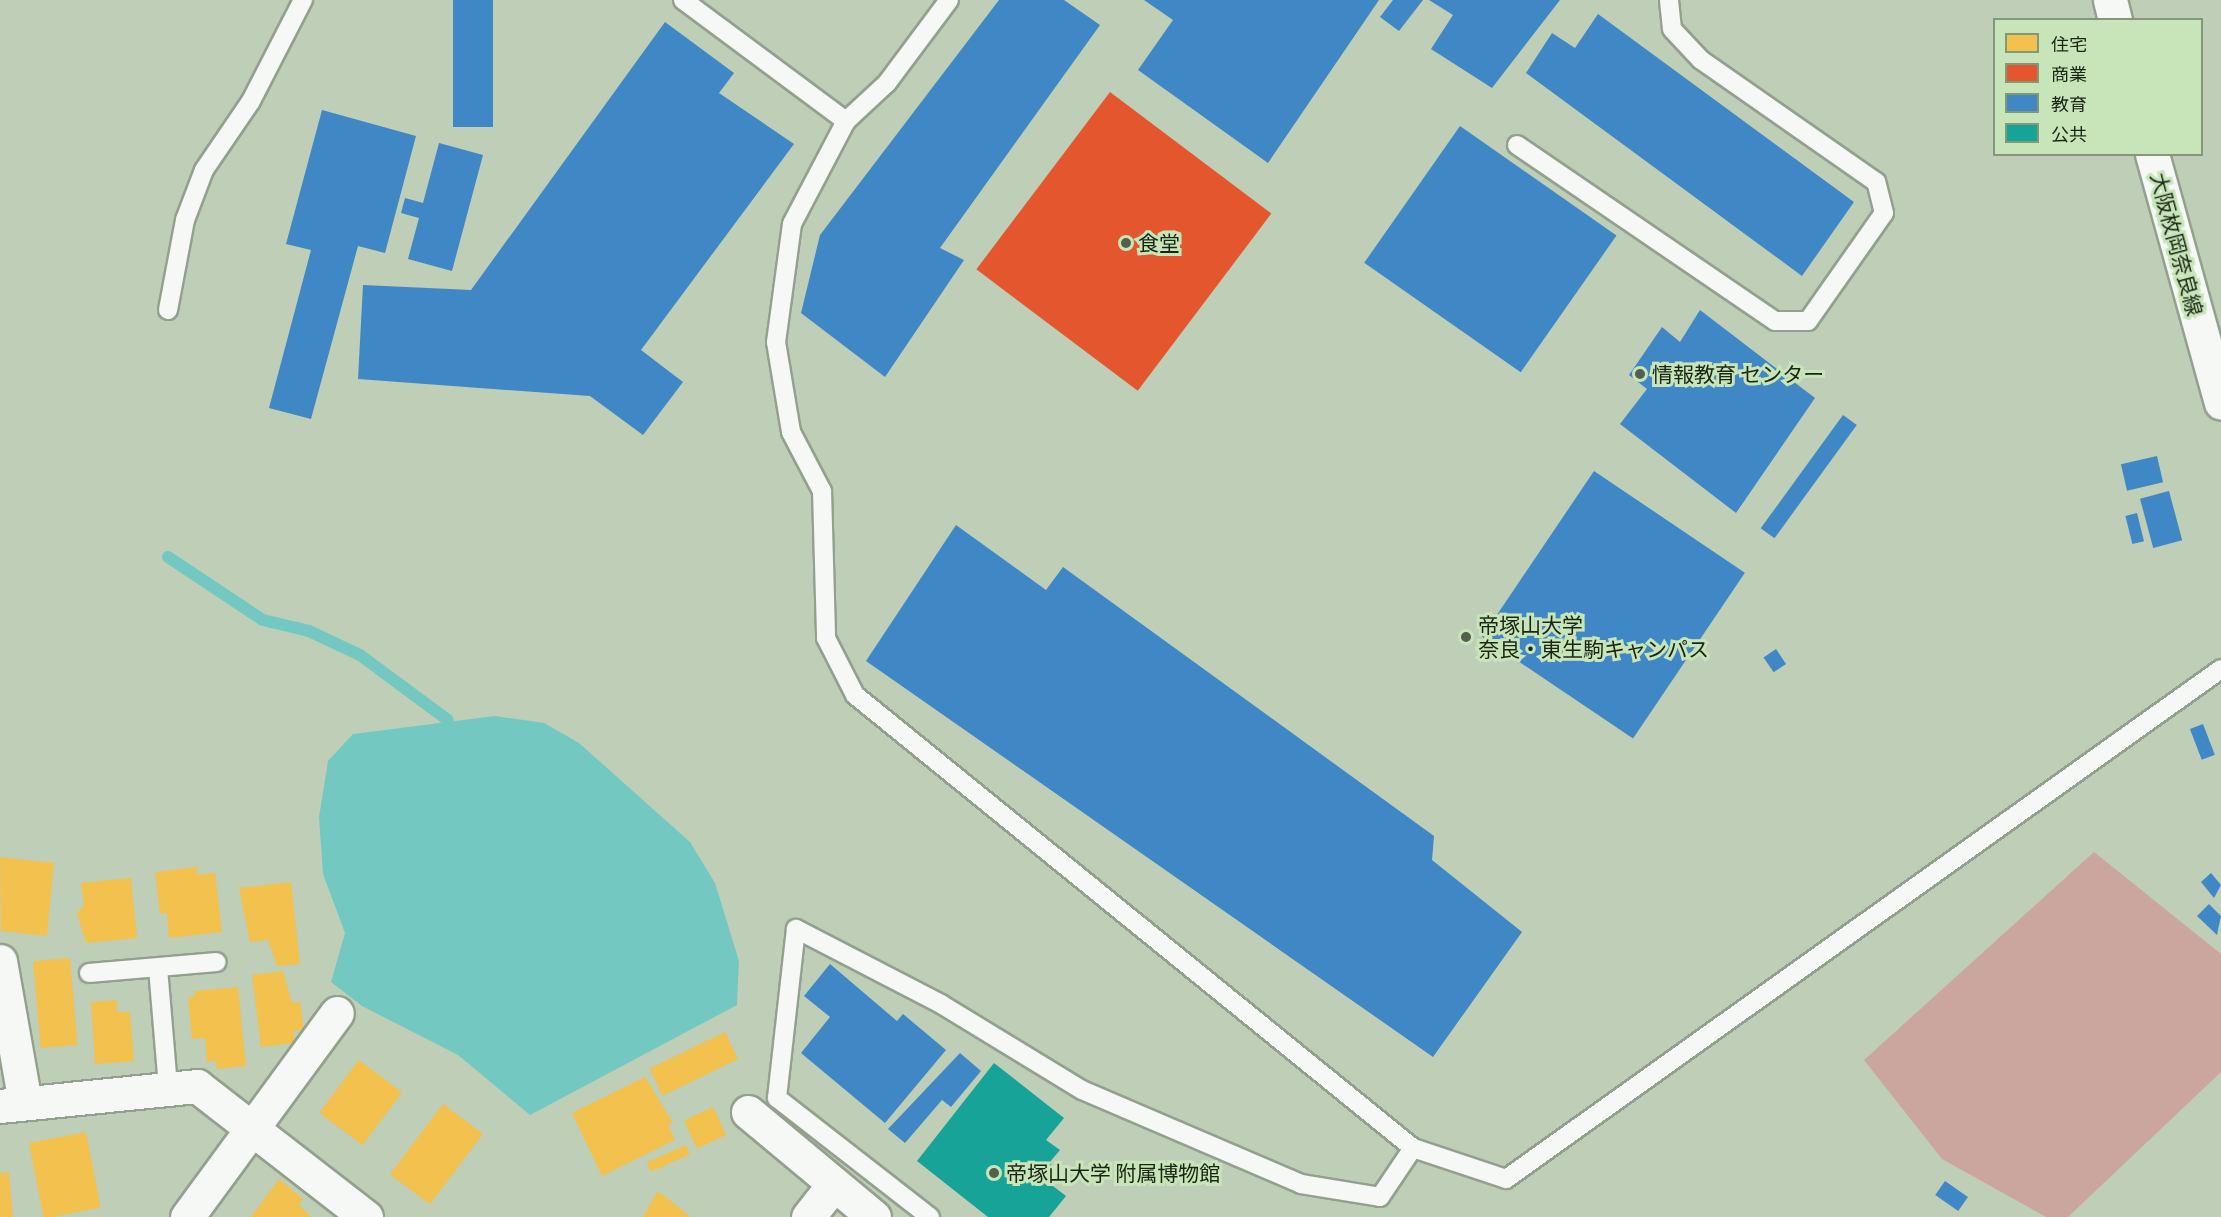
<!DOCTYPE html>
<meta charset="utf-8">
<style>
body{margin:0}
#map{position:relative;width:2221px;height:1217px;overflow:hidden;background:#beceb7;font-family:Barlow,"Noto Sans JP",sans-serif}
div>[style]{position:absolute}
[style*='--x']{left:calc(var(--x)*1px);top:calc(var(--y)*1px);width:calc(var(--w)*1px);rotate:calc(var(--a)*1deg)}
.green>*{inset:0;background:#cba69f}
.water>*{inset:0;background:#73c9c2}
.homes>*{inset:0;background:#f2c14e;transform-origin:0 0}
.shops>*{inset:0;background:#e4572e;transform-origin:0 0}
.schools>*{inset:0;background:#3f88c5;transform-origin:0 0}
.public>*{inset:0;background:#17a398}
.stream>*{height:12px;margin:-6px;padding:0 6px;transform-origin:6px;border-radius:6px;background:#73c9c2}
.roads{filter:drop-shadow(2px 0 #94a08e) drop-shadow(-2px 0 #94a08e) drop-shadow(0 2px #94a08e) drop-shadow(0 -2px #94a08e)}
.lane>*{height:18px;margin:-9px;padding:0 9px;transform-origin:9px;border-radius:9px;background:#f5f8f4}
.street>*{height:33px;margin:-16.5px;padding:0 16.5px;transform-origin:16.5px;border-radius:16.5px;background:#f5f8f4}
.secondary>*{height:33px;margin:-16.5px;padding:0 16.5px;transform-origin:16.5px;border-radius:16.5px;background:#f5f8f4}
.dots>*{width:16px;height:16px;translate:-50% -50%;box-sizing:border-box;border:3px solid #c8e5ba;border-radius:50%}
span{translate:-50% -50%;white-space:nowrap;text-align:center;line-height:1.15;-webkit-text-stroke:6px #c8e5ba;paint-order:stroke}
.poi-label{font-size:21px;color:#1a2514}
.left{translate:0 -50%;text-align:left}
.street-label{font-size:21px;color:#1a2514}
.legend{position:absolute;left:1993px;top:18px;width:210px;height:138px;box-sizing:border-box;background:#c8e5ba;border:2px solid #829878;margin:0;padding:8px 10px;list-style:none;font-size:18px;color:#1a2514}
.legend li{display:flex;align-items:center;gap:12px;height:30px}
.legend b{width:30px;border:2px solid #829878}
</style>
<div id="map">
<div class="green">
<i style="clip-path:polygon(2094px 852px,2221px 954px,2221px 1072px,2068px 1217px,2046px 1217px,1942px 1159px,1864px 1060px)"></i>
</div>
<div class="water">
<i style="clip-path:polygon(495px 716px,544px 723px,579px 743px,690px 842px,715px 883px,739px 961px,737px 1005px,530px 1115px,458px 1055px,362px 1006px,331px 982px,345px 933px,323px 874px,319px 817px,328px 761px,353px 734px)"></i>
</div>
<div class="homes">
<i style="clip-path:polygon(0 857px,54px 863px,47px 936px,1px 931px)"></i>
<i style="clip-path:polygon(197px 867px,197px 875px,215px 873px,222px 932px,169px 938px,167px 913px,160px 914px,155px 872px)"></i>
<i style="clip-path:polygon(131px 878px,137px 938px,86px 943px,77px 913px,84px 905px,81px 883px)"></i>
<i style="clip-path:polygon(291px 882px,300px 964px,277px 966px,268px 940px,250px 942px,239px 888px)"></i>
<i style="left:70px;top:958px;width:87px;height:37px;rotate:85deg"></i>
<i style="clip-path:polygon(283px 971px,292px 1003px,300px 1002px,304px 1029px,293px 1031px,295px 1043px,261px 1047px,252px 975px)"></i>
<i style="clip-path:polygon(238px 987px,246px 1066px,217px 1069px,216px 1061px,207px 1062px,205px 1038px,192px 1039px,188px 997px,195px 997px,194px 991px)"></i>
<i style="clip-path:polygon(117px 1000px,117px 1012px,130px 1012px,134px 1061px,95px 1064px,91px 1002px)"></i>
<i style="left:725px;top:1032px;width:30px;height:84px;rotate:64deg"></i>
<i style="left:359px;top:1060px;width:54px;height:66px;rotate:37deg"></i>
<i style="clip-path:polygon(645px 1077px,673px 1123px,668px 1125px,675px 1140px,602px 1176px,572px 1113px)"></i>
<i style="left:443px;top:1104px;width:50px;height:88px;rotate:37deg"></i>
<i style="left:713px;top:1107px;width:31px;height:32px;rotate:65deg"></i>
<i style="left:86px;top:1132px;width:77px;height:58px;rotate:79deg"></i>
<i style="left:686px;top:1145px;width:10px;height:43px;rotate:66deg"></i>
<i style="clip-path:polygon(9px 1172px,13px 1217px,0 1217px,0 1173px)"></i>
<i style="clip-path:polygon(279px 1179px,303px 1199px,299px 1205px,311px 1217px,251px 1217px)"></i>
<i style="clip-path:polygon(658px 1191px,691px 1217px,643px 1217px)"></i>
</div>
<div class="shops">
<i style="left:1110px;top:92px;width:202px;height:222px;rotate:37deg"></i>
</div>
<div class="schools">
<i style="left:453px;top:0;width:40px;height:127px"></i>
<i style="clip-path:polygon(999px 0,1064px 0,1100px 25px,940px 248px,964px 260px,885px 377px,801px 313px,820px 235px)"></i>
<i style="clip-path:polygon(1144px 0,1379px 0,1268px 163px,1138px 70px,1173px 20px)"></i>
<i style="clip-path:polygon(1393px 0,1423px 0,1399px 31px,1380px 17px)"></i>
<i style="clip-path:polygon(1429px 0,1560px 0,1492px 88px,1431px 49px,1453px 15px)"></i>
<i style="clip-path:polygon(1598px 14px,1854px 202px,1802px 276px,1526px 73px,1552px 33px,1575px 48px)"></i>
<i style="clip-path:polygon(665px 22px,734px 73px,719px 93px,794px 144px,641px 350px,683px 382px,643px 435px,590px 396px,358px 379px,363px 285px,471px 290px)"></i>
<i style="clip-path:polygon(322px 110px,416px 136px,385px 253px,358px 246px,311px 419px,269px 408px,311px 250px,286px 244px)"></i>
<i style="left:1460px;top:126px;width:191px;height:167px;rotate:35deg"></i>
<i style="clip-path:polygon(439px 143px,483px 155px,452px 271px,408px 259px,419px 218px,401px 213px,405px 198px,423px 203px)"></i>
<i style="clip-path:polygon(1700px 310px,1815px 398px,1736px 513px,1620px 424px,1647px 389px,1629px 375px,1662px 327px,1680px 342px)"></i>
<i style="left:1843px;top:415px;width:17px;height:140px;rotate:36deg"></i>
<i style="left:2157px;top:456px;width:27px;height:37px;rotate:77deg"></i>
<i style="left:1594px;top:471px;width:182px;height:200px;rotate:34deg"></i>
<i style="left:2169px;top:491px;width:51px;height:30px;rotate:75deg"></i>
<i style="left:2137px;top:513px;width:29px;height:12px;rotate:76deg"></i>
<i style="clip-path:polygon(956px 525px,1046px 590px,1063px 567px,1434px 836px,1432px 860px,1522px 932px,1433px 1057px,866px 661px)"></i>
<i style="left:1776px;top:649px;width:18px;height:15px;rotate:56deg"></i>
<i style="left:2203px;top:724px;width:33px;height:14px;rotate:69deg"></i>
<i style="clip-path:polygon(2211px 873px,2221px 885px,2214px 898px,2201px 882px)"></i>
<i style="clip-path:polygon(2209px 904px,2221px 916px,2217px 935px,2197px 916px)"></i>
<i style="clip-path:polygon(830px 964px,897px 1021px,903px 1014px,946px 1050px,885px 1123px,801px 1053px,830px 1017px,804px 996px)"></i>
<i style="clip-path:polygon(960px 1053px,981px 1071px,951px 1107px,942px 1100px,905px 1143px,888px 1129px)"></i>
<i style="left:1945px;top:1181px;width:28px;height:17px;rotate:35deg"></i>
</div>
<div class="public">
<i style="clip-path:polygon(994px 1063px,1064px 1118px,1046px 1140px,1060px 1150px,1049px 1163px,1059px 1171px,1049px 1183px,1066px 1196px,1049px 1217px,988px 1217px,917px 1161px)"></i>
</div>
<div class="stream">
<i style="--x:168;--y:557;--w:114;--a:33.6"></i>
<i style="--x:263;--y:620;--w:47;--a:13.4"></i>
<i style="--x:309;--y:631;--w:56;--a:25.2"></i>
<i style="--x:360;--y:655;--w:109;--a:36.5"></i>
</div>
<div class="roads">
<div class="lane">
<i style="--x:683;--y:0;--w:203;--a:36.6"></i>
<i style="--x:949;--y:0;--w:104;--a:126.8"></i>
<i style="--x:887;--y:83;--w:56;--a:137.2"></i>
<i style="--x:846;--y:121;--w:116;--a:117.7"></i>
<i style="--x:792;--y:224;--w:119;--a:97.7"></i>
<i style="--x:776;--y:342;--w:91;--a:80.5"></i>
<i style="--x:791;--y:432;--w:67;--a:62.3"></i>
<i style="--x:822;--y:491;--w:147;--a:88.4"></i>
<i style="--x:826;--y:638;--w:64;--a:63"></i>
<i style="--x:855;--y:695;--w:719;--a:39.07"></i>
<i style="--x:1413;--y:1148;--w:98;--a:18.4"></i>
<i style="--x:1506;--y:1179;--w:878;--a:-35.5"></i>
<i style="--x:1517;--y:145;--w:312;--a:34.3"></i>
<i style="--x:1775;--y:321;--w:33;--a:0"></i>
<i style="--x:1808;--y:321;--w:132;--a:-54.9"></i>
<i style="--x:1884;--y:213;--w:32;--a:-104"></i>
<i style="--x:1876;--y:182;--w:213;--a:-145.1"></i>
<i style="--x:1701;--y:60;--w:42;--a:-133.1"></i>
<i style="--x:1672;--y:29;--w:29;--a:-96"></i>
<i style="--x:168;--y:310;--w:92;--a:-79.3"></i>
<i style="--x:185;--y:220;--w:53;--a:-69.2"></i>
<i style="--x:204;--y:170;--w:83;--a:-55.7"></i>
<i style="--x:251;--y:101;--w:114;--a:-62.8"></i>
<i style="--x:158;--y:968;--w:120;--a:85.2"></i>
<i style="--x:89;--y:973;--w:128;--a:-4.9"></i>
<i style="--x:930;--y:1217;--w:194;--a:-142.1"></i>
<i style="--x:777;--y:1098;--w:170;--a:-83.6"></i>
<i style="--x:796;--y:929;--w:163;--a:27.3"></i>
<i style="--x:941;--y:1004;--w:165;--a:31.4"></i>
<i style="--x:1082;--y:1090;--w:238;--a:23.2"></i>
<i style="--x:1301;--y:1184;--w:80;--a:9.3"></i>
<i style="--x:1380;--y:1197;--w:59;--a:-56"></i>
</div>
<div class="street">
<i style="--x:0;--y:961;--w:144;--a:80"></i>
<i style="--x:0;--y:1106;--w:198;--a:-5.8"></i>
<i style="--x:197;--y:1086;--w:214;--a:37.8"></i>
<i style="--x:748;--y:1112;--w:164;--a:39.8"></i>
<i style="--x:187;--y:1217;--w:253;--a:-53.7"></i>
<i style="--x:808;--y:1217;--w:42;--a:-51.8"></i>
</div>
<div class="secondary">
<i style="--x:2110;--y:0;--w:21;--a:76"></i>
<i style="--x:2152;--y:154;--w:258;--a:74.5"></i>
</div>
</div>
<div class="dots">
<i style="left:1126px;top:243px;background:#53604d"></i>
<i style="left:1640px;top:374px;background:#53604d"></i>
<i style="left:1466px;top:637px;background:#53604d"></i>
<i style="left:994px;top:1173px;background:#53604d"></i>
</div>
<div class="poi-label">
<span class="left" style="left:1138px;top:243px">食堂</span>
<span class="left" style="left:1652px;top:374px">情報教育 センター</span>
<span class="left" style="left:1478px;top:637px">帝塚山大学<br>奈良・東生駒キャンパス</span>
<span class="left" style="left:1006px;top:1173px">帝塚山大学 附属博物館</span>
</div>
<div class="street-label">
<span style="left:2177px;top:244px;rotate:75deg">大阪枚岡奈良線</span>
</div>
<ul class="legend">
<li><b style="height:16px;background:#f2c14e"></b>住宅</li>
<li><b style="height:16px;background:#e4572e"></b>商業</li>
<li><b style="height:16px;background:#3f88c5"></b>教育</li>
<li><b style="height:16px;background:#17a398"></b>公共</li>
</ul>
</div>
